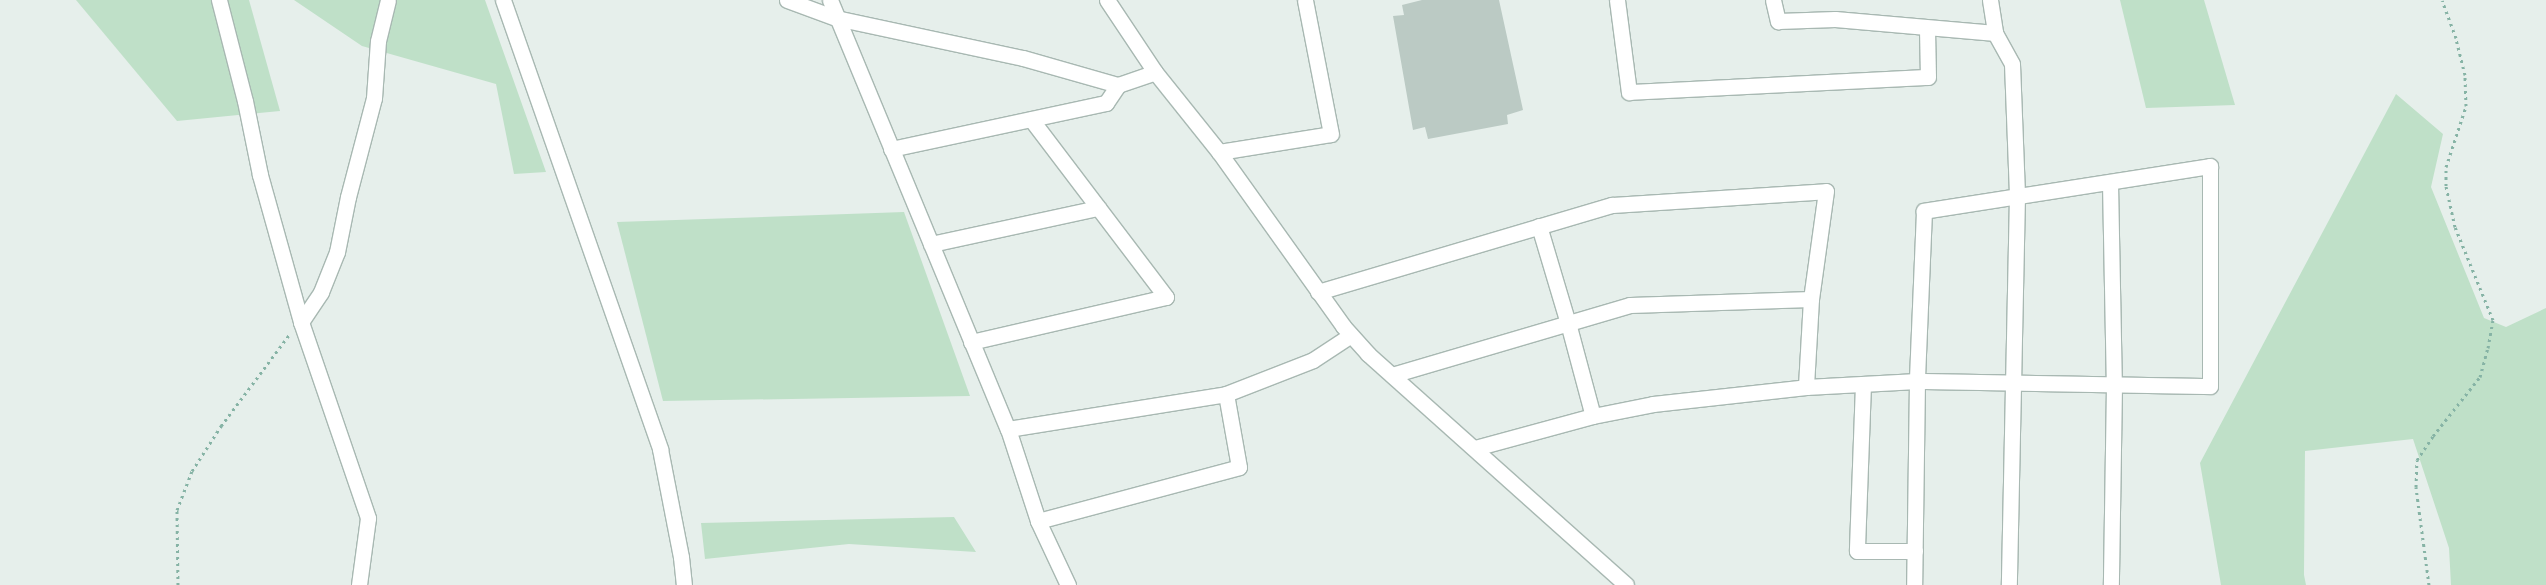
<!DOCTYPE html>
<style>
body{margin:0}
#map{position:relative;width:2546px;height:585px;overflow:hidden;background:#e6efeb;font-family:Helvetica,sans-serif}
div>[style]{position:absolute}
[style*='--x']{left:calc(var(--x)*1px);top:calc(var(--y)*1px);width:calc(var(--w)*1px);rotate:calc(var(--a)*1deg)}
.green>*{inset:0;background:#bfe0c8}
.building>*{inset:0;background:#bbcac4}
.path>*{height:3px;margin-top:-1.5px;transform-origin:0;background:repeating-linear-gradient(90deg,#86b3a5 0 2.5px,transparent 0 6.5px)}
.roads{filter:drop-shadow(1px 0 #a8b8b2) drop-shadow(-1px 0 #a8b8b2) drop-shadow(0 1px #a8b8b2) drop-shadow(0 -1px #a8b8b2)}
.minor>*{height:15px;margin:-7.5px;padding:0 7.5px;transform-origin:7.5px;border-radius:7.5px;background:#fff}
span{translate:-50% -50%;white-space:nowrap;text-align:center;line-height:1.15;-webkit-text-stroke:5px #f7fbf9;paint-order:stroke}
</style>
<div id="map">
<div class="green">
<i style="clip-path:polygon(76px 0,249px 0,280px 111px,177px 121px)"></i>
<i style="clip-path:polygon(294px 0,485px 0,546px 172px,514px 174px,496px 84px,362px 46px)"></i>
<i style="clip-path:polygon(2120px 0,2204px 0,2235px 105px,2146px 108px)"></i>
<i style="clip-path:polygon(2396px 94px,2443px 134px,2431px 187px,2484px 318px,2506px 327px,2546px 308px,2546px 585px,2451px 585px,2449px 548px,2413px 439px,2305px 451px,2304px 575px,2306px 585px,2221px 585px,2200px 463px)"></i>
<i style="clip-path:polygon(904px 212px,970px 396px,663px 401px,617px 222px)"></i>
<i style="clip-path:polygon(954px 517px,976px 552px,849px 544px,705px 559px,701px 523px)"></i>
</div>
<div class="building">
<i style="clip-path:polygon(1422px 0,1499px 0,1523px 110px,1507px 115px,1508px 124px,1428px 139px,1425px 127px,1413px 130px,1393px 16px,1404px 15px,1402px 5px)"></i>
</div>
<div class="path">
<i style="--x:178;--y:585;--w:75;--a:-90.8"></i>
<i style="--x:177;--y:510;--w:42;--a:-69"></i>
<i style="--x:192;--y:471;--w:54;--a:-57.2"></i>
<i style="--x:221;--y:426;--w:114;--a:-53.2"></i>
<i style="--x:2429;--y:585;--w:99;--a:-97.6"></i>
<i style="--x:2416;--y:487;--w:27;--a:-88"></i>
<i style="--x:2417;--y:460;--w:29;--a:-56"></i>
<i style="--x:2433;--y:436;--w:75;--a:-51.5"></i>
<i style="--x:2480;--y:377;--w:30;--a:-75"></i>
<i style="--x:2488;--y:348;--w:28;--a:-80"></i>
<i style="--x:2493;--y:320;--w:100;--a:-112.2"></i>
<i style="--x:2455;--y:227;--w:42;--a:-102.4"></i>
<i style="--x:2446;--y:186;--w:19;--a:-90"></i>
<i style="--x:2446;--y:167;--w:64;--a:-71.8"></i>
<i style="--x:2466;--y:106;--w:31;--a:-92"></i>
<i style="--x:2465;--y:75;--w:38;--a:-104"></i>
<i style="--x:2456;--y:38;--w:40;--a:-110.2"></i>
</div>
<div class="roads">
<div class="minor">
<i style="--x:219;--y:0;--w:104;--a:75.6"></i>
<i style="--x:245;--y:101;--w:76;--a:78.5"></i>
<i style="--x:260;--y:175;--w:153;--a:74.4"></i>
<i style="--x:301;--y:322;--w:207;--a:71.1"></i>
<i style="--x:368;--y:518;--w:68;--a:97.7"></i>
<i style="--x:503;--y:0;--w:476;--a:70.7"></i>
<i style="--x:660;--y:449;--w:110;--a:79"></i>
<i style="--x:681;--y:557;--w:28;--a:84"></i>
<i style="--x:787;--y:0;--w:52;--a:20.2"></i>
<i style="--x:836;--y:18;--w:191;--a:12.1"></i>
<i style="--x:1023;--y:58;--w:99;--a:15.9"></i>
<i style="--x:830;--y:0;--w:464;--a:67.5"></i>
<i style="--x:1008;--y:429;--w:97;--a:71.9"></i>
<i style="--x:1038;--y:521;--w:71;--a:64.9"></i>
<i style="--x:1107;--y:0;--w:87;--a:56.3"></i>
<i style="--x:1155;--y:72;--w:102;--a:51.3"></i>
<i style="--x:1219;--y:152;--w:214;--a:54.5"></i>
<i style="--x:1343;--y:326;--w:38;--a:48"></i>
<i style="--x:1368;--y:354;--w:346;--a:41.8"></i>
<i style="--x:1617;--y:0;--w:93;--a:82.6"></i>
<i style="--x:1629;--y:92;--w:299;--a:-2.9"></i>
<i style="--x:1928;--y:77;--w:49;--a:-91.2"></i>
<i style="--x:1773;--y:0;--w:22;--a:77"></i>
<i style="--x:1778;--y:21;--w:57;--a:-2"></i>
<i style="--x:1835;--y:19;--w:161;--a:5"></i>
<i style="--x:1990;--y:0;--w:33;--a:81"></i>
<i style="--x:1995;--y:33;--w:35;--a:61"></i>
<i style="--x:2012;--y:64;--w:131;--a:87.8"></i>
<i style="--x:2017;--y:195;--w:390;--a:91.2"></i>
<i style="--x:891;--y:149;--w:220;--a:-12.1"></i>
<i style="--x:1106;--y:103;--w:22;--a:-56"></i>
<i style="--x:1118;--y:85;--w:39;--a:-19"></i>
<i style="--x:1219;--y:152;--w:113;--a:-9.1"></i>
<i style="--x:1331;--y:134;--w:136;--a:-101"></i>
<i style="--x:2110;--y:183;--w:202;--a:88.9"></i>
<i style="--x:2114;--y:385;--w:200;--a:90.9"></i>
<i style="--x:1539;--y:226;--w:101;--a:73.4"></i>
<i style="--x:1568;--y:323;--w:96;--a:75"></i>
<i style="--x:931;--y:244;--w:171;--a:-12.2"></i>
<i style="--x:1318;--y:292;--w:307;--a:-16.5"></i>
<i style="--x:1612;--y:205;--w:214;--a:-3.7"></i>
<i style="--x:1826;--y:191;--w:109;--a:97.9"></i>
<i style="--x:1811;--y:299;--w:88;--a:93.3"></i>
<i style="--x:301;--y:322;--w:36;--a:-56"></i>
<i style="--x:321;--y:292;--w:43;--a:-68.2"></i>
<i style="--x:337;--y:252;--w:56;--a:-78.7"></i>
<i style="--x:348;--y:197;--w:102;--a:-75.3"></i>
<i style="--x:374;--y:98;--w:57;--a:-86"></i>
<i style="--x:378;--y:41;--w:42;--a:-76.3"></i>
<i style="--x:971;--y:342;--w:200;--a:-13"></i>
<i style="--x:1166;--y:297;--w:223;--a:-127.2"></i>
<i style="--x:1392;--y:375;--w:248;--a:-16.4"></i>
<i style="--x:1630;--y:305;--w:181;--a:-1.9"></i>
<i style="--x:1863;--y:384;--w:167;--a:92.1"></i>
<i style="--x:1857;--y:551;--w:58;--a:0"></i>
<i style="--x:1008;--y:429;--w:221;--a:-9.1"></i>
<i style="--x:1226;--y:394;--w:93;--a:-21.3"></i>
<i style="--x:1313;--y:360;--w:45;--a:-33.3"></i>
<i style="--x:1475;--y:448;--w:122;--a:-15.2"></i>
<i style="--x:1593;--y:416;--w:61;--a:-11.3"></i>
<i style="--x:1653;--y:404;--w:154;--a:-6.3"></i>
<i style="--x:1806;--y:387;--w:111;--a:-3.1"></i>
<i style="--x:1917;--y:381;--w:293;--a:1"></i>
<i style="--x:2210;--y:386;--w:220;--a:-90"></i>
<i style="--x:2210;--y:166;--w:290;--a:171.1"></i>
<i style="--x:1924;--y:211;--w:170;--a:92.4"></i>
<i style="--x:1917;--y:381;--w:204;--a:90.8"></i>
<i style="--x:1038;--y:521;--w:208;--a:-15"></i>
<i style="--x:1239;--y:467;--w:74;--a:-100.1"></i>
</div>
</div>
</div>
